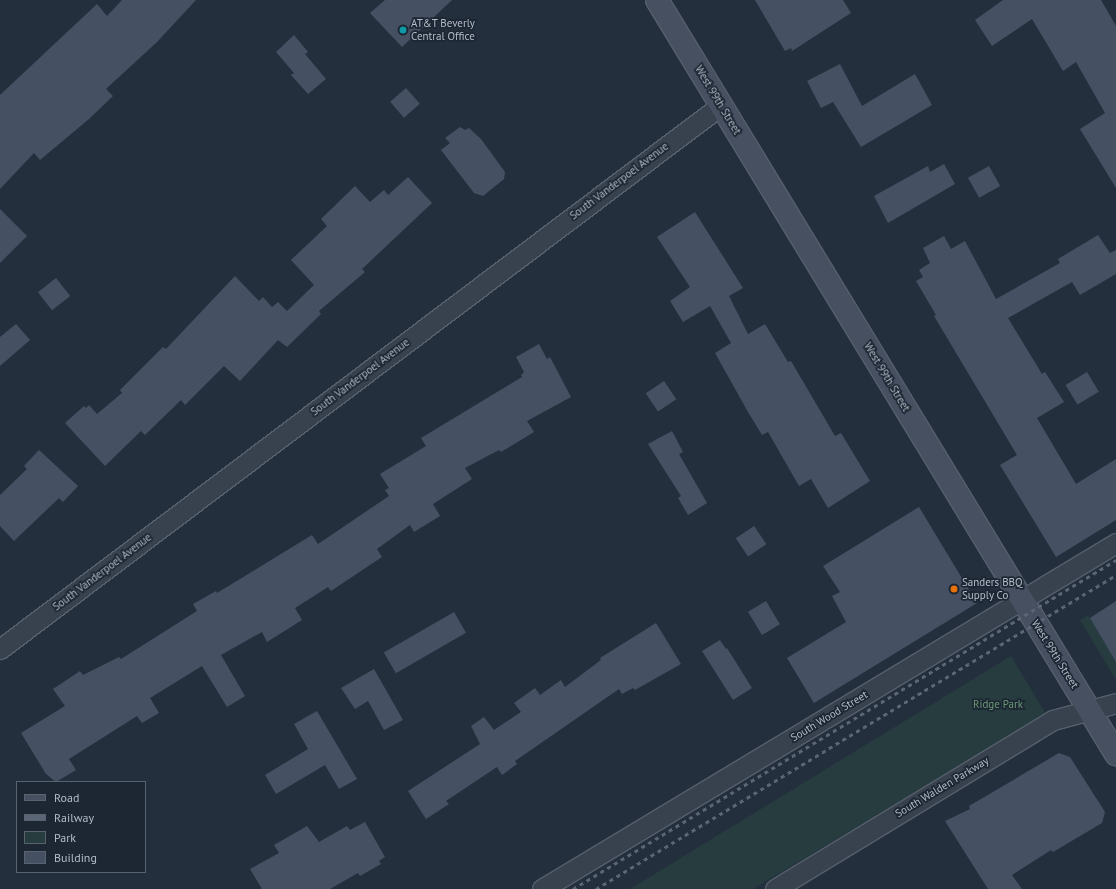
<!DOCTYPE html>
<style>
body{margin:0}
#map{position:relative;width:1116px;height:889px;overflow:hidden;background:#242f3e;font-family:"PT Sans",sans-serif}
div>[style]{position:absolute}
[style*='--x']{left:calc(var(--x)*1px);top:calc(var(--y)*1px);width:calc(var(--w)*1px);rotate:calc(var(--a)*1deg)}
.green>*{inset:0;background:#263c3f}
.building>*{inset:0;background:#455162;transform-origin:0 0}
.roads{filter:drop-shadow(1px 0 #565f6c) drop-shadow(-1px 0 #565f6c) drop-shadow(0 1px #565f6c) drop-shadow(0 -1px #565f6c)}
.street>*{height:19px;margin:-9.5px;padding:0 9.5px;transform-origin:9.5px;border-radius:9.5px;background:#38414e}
.secondary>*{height:22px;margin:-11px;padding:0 11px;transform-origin:11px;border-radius:11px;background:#465061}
.rail>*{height:3px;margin-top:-1.5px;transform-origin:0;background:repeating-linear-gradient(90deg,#5a6575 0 4px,transparent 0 8px)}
.dots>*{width:11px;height:11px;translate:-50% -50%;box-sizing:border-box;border:2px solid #1d2633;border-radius:50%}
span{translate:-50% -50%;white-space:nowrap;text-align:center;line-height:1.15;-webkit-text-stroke:3.5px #1d2633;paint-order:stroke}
.poi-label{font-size:11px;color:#b4bcc9}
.left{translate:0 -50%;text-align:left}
.street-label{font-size:11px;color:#b4bcc9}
.park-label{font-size:11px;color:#6b9a76}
.legend{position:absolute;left:16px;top:781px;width:130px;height:92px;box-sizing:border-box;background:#1d2633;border:1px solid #59626f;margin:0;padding:5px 7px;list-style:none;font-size:12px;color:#b4bcc9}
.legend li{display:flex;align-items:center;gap:8px;height:20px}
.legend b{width:20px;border:1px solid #59626f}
</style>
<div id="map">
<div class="green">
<i style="clip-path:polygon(1088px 615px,1116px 660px,1116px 680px,1080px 620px)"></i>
<i style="clip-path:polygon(1011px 656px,1046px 714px,753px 889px,630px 889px)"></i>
</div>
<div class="building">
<i style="clip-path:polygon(122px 0,196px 0,157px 42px,106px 89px,113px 96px,89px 119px,40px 160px,34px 153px,0 189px,0 95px,97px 4px,107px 16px)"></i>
<i style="clip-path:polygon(385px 0,452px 0,402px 47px,370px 13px)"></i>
<i style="clip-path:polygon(755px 0,843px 0,851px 13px,792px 51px,791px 48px,785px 51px)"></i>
<i style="clip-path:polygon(1003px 0,1101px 0,1116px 26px,1116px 188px,1080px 129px,1105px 113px,1076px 62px,1063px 71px,1032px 19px,992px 46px,975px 20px)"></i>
<i style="clip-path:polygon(294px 35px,308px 52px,305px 54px,326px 79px,308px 94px,291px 75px,294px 73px,276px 52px)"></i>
<i style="clip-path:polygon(840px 64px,862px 106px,915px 74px,932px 105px,861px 147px,833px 102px,821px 108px,807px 81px)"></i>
<i style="left:406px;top:88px;width:21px;height:21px;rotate:49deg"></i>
<i style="clip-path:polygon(460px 127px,465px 130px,469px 128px,481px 139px,505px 172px,504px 179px,483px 196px,474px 193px,441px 150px,450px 143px,445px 138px)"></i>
<i style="clip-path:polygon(944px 164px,955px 184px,888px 223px,874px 196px,928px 166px,930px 172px)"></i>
<i style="left:989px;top:166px;width:23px;height:24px;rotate:61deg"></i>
<i style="clip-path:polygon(408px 177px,432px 203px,362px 269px,365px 272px,319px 311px,321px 314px,287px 347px,278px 340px,240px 381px,224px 366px,185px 405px,181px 400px,145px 435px,141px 431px,105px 466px,65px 423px,84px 406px,86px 408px,89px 405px,97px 414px,122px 393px,120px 390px,163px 347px,166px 349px,235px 276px,259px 301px,263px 297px,272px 307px,278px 302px,287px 311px,314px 285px,291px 260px,327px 226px,321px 219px,355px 186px,370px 202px,384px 190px,388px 195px)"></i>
<i style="clip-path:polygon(0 209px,27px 236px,0 263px)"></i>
<i style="clip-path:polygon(695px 212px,743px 288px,729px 296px,748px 334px,765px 324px,788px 362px,791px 361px,835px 436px,841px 433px,870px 481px,828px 508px,811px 479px,799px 486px,768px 432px,762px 435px,748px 412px,715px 353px,731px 343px,710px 306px,683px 322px,670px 301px,690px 287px,657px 237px)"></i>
<i style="clip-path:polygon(1098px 235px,1110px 253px,1116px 250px,1116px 274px,1080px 295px,1072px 282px,1008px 318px,1042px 374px,1045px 372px,1064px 402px,1037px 418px,1076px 484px,1116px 459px,1116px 520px,1056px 557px,1000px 465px,1017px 455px,934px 316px,936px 315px,916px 281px,923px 277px,919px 270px,930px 263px,923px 248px,944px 236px,951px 249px,965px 241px,996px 299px,1060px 263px,1058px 259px)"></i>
<i style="left:56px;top:278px;width:23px;height:23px;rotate:52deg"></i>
<i style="clip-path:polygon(16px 324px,30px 340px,0 366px,0 337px)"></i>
<i style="clip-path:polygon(539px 344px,547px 359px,550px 357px,571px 397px,527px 421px,534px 432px,501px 452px,499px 450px,465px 468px,472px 479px,433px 504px,440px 516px,414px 532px,410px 525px,377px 549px,382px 557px,331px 591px,328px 587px,295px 608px,302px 620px,267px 642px,262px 632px,221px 655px,245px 696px,227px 707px,202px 666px,150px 698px,159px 713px,142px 723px,137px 716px,69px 759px,76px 770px,56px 782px,46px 774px,21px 733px,65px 706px,53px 689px,80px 671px,83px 675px,119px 657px,121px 659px,197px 611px,193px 604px,216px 591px,217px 593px,312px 535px,318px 544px,389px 496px,385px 490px,389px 488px,380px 474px,426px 446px,421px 438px,522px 377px,521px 375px,524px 372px,516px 357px)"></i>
<i style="left:1087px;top:372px;width:23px;height:25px;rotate:59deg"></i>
<i style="left:664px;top:381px;width:22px;height:22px;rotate:56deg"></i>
<i style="clip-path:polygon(672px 431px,683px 452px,679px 454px,707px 503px,688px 515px,678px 498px,681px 496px,648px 444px)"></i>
<i style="clip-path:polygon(39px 450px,78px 486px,63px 502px,59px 498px,14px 541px,0 526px,0 495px,27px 469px,24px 466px)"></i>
<i style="clip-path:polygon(919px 507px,977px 603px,814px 703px,787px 658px,846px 622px,832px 596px,840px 592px,823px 566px)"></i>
<i style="left:754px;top:526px;width:22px;height:22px;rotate:56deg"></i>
<i style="left:766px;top:601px;width:27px;height:21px;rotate:59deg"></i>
<i style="clip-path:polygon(1116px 601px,1116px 662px,1090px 618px)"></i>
<i style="left:454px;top:612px;width:24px;height:81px;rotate:60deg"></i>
<i style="clip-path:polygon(656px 623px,681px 664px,635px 690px,633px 688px,622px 694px,619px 689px,515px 761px,517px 764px,502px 775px,497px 767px,446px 801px,449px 804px,426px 819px,408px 791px,480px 744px,471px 726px,484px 717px,494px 730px,521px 712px,514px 703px,535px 688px,540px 695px,561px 680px,565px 687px,601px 660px,600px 658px)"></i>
<i style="clip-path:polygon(720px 640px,726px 649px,727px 648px,752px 688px,733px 700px,702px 651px)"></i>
<i style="clip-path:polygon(374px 669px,403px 720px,384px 730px,368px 701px,355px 709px,341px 688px)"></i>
<i style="clip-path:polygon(317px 711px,357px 779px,339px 789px,325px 765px,276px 794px,265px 775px,308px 749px,294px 724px)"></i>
<i style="clip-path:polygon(1059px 753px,1070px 757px,1105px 812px,1102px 823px,1053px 852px,1051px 850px,1012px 875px,1022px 889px,988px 889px,945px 821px,970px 809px,969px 806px)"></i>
<i style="clip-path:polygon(365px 822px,385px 857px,379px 861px,381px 864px,360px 876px,358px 873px,330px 889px,262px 889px,250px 869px,279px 853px,274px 845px,307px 826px,319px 842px,347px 826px,350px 830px)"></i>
</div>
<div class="roads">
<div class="street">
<i style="--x:0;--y:649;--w:903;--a:-37.03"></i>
<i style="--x:542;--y:889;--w:670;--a:-31.08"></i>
<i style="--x:775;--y:889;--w:325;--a:-31.3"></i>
<i style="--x:1053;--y:720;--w:65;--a:-15.1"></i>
</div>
<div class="secondary">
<i style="--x:657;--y:0;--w:883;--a:58.67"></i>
</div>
</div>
<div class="rail">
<i style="--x:573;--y:889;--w:635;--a:-31.21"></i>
<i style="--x:596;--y:889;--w:607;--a:-31.13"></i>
</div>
<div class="dots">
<i style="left:403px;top:30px;background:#0f9aa8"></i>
<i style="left:954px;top:589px;background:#e8710a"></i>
</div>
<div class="poi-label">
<span class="left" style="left:411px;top:30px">AT&amp;T Beverly<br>Central Office</span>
<span class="left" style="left:962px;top:589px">Sanders BBQ<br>Supply Co</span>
</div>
<div class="street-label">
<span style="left:718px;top:100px;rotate:59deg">West 99th Street</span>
<span style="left:619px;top:181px;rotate:-37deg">South Vanderpoel Avenue</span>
<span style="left:360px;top:377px;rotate:-37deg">South Vanderpoel Avenue</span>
<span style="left:887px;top:377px;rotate:59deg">West 99th Street</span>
<span style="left:102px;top:572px;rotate:-37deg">South Vanderpoel Avenue</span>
<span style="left:1055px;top:654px;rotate:58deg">West 99th Street</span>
<span style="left:829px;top:716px;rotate:-31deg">South Wood Street</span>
<span style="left:942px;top:787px;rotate:-31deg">South Walden Parkway</span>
</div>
<div class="park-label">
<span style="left:998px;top:704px">Ridge Park</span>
</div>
<ul class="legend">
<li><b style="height:5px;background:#465061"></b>Road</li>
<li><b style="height:5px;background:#5a6575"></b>Railway</li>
<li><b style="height:11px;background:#263c3f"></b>Park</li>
<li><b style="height:11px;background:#455162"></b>Building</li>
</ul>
</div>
